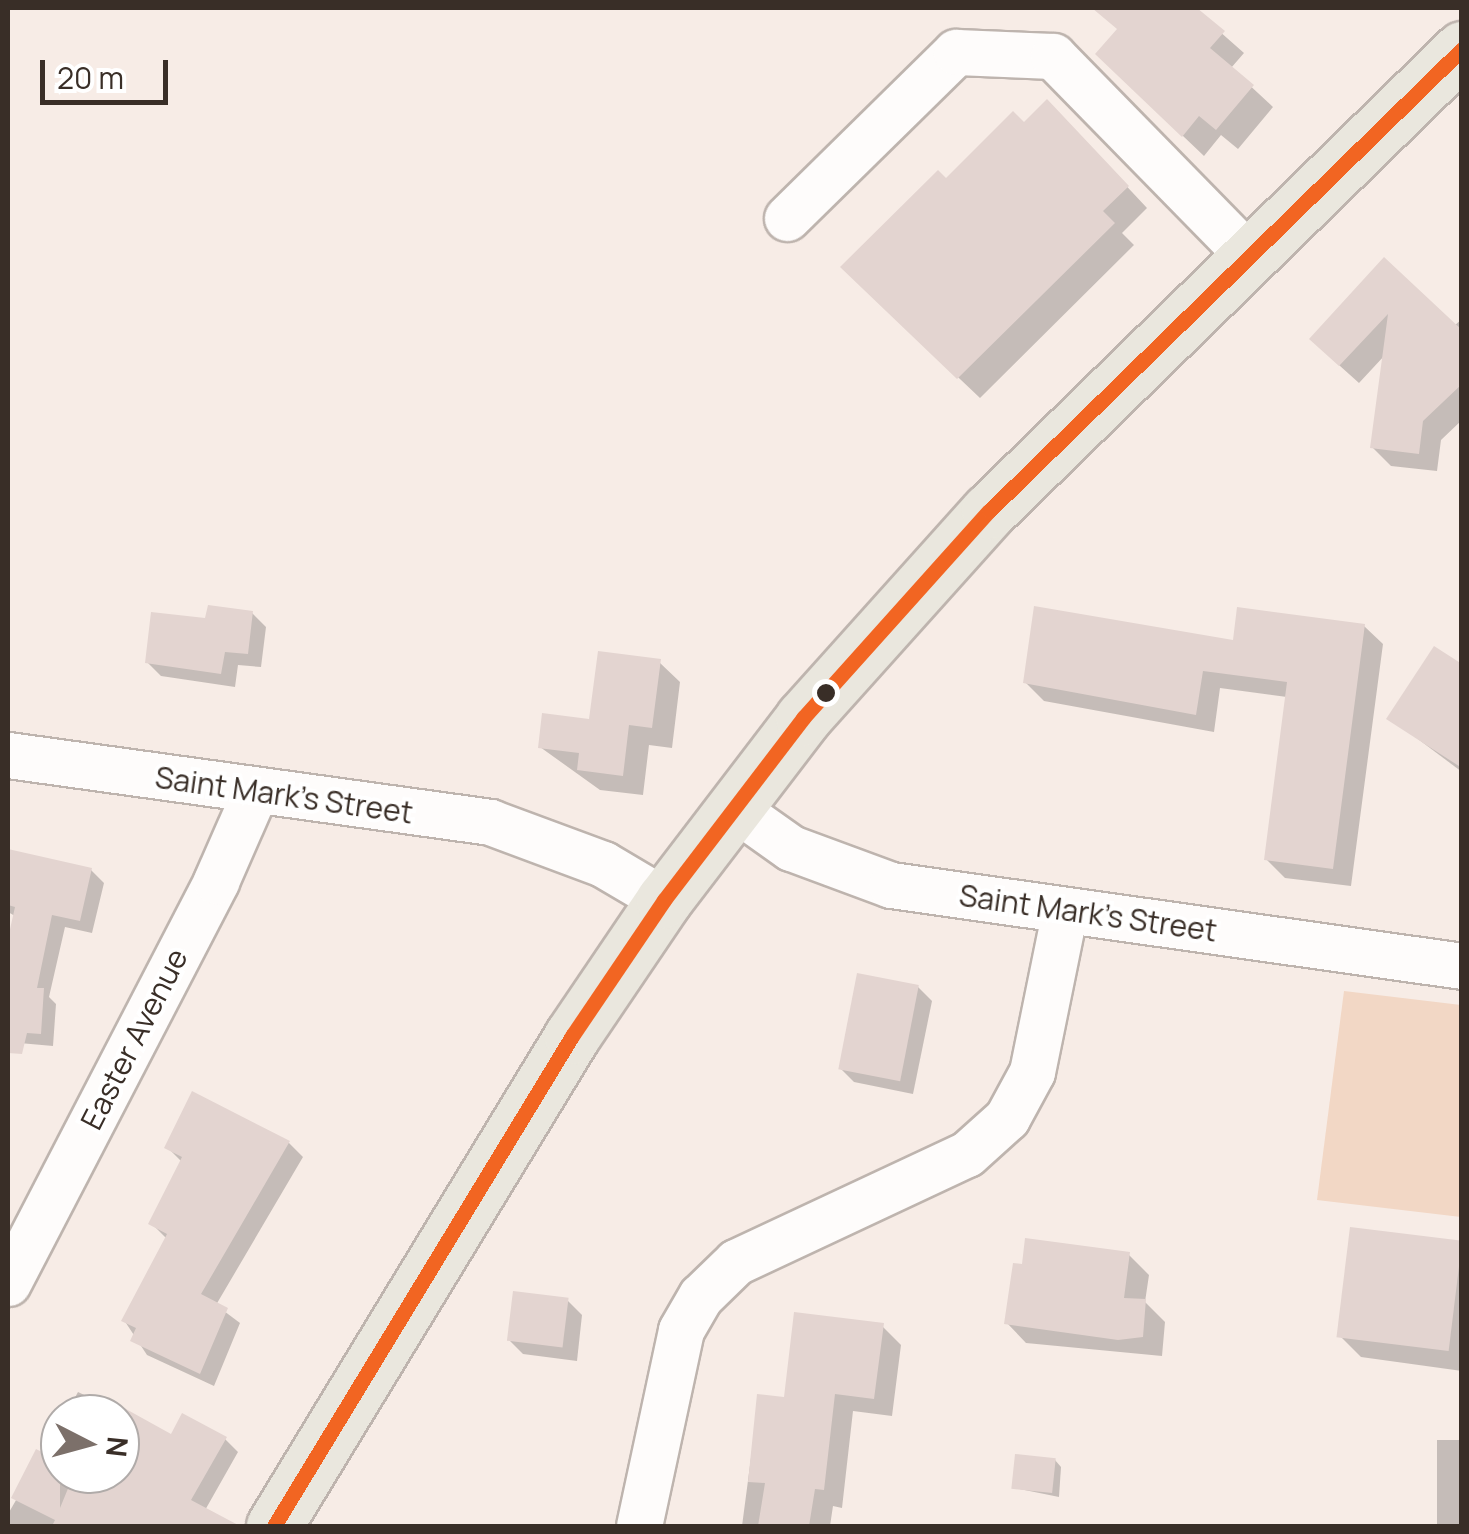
<!DOCTYPE html>
<style>
body{margin:0}
#map{position:relative;width:1469px;height:1534px;overflow:hidden;background:#f7ece6;font-family:Manrope,sans-serif}
div>[style]{position:absolute}
[style*='--x']{left:calc(var(--x)*1px);top:calc(var(--y)*1px);width:calc(var(--w)*1px);rotate:calc(var(--a)*1deg)}
.green>*{inset:0;background:#f2d7c5}
.shadow>*{inset:0;background:#0003;transform-origin:0 0}
.building>*{inset:0;background:#e3d4d0;transform-origin:0 0}
.roads{filter:drop-shadow(2px 0 #beb4ae) drop-shadow(-2px 0 #beb4ae) drop-shadow(0 2px #beb4ae) drop-shadow(0 -2px #beb4ae)}
.minor>*{height:45px;margin:-22.5px;padding:0 22.5px;transform-origin:22.5px;border-radius:22.5px;background:#fefcfb}
.major>*{height:55px;margin:-27.5px;padding:0 27.5px;transform-origin:27.5px;border-radius:27.5px;background:#eae7de}
.bus-1>*{height:15px;margin:-7.5px;padding:0 7.5px;transform-origin:7.5px;border-radius:7.5px;background:#f26522}
.dots>*{width:28px;height:28px;translate:-50% -50%;box-sizing:border-box;border:5px solid #fff;border-radius:50%}
span{translate:-50% -50%;white-space:nowrap;text-align:center;line-height:1.15;-webkit-text-stroke:8px #fff;paint-order:stroke}
.street-label{font-size:30px;color:#392e27}
.frame{position:absolute;inset:0;border:10px solid #392e27;pointer-events:none}
.north{position:absolute;left:40px;top:1394px;width:100px;height:100px;box-sizing:border-box;background:#fff;border:2px solid #b0aba9;border-radius:50%;rotate:96deg;font-size:28px;font-weight:700;line-height:40px;text-align:center;color:#392e27}
.north::after{content:'';display:block;margin:auto;width:35px;height:45px;background:#7c706a;clip-path:polygon(50% 0,100% 100%,50% 72%,0 100%)}
.scale{position:absolute;left:40px;top:60px;width:128px;height:45px;box-sizing:border-box;border:5px solid #392e27;border-top:0;padding-left:12px;font-size:30px;line-height:35px;white-space:nowrap;color:#392e27;-webkit-text-stroke:8px #fff;paint-order:stroke}
</style>
<div id="map">
<div class="green">
<i style="clip-path:polygon(1344px 991px,1461px 1005px,1461px 1217px,1317px 1200px)"></i>
</div>
<div class="shadow">
<i style="clip-path:polygon(1125px 8px,1178px 8px,1185px 14px,1193px 8px,1244px 53px,1231px 68px,1273px 107px,1238px 149px,1221px 135px,1204px 156px,1119px 75px,1120px 30px,1112px 22px)"></i>
<i style="clip-path:polygon(1024px 126px,1074px 130px,1147px 208px,1122px 233px,1134px 245px,980px 398px,864px 288px,946px 181px)"></i>
<i style="clip-path:polygon(1384px 261px,1454px 326px,1462px 319px,1462px 420px,1441px 440px,1437px 471px,1391px 466px,1372px 447px,1385px 355px,1359px 383px,1330px 357px)"></i>
<i style="clip-path:polygon(252px 613px,266px 627px,261px 667px,238px 665px,235px 687px,161px 676px,147px 662px,207px 621px)"></i>
<i style="clip-path:polygon(1364px 626px,1383px 644px,1351px 886px,1285px 878px,1266px 859px,1287px 697px,1220px 688px,1214px 732px,1044px 701px,1025px 682px)"></i>
<i style="clip-path:polygon(659px 662px,680px 682px,672px 748px,649px 745px,643px 795px,600px 790px,540px 747px,592px 722px)"></i>
<i style="clip-path:polygon(1462px 667px,1462px 772px,1390px 718px)"></i>
<i style="clip-path:polygon(8px 851px,91px 870px,104px 883px,92px 933px,65px 927px,49px 997px,56px 1004px,53px 1046px,8px 1042px,8px 949px,15px 916px,8px 912px)"></i>
<i style="clip-path:polygon(918px 987px,932px 1001px,913px 1094px,854px 1082px,840px 1068px)"></i>
<i style="clip-path:polygon(193px 1094px,289px 1143px,303px 1157px,216px 1305px,240px 1323px,214px 1386px,147px 1355px,124px 1320px,167px 1239px,151px 1223px,182px 1162px,167px 1147px)"></i>
<i style="clip-path:polygon(1462px 1240px,1462px 1371px,1361px 1357px,1340px 1336px)"></i>
<i style="clip-path:polygon(1129px 1255px,1149px 1275px,1145px 1302px,1165px 1322px,1162px 1356px,1026px 1343px,1007px 1323px)"></i>
<i style="clip-path:polygon(568px 1301px,582px 1315px,577px 1361px,523px 1354px,509px 1340px)"></i>
<i style="clip-path:polygon(882px 1326px,901px 1345px,892px 1416px,853px 1411px,842px 1508px,833px 1506px,830px 1526px,742px 1526px,759px 1397px,786px 1400px)"></i>
<i style="clip-path:polygon(78px 1392px,172px 1437px,225px 1439px,238px 1452px,204px 1512px,213px 1520px,209px 1526px,8px 1526px,8px 1514px,60px 1424px,60px 1474px,120px 1474px,120px 1414px,66px 1414px)"></i>
<i style="left:1462px;top:1440px;width:86px;height:25px;rotate:90deg"></i>
<i style="clip-path:polygon(1055px 1460px,1061px 1467px,1059px 1497px,1015px 1488px)"></i>
</div>
<div class="building">
<i style="clip-path:polygon(1092px 8px,1197px 8px,1225px 31px,1210px 48px,1254px 85px,1216px 130px,1199px 116px,1182px 137px,1095px 54px,1117px 29px)"></i>
<i style="clip-path:polygon(1047px 99px,1129px 186px,1103px 211px,1115px 223px,957px 379px,840px 267px,938px 170px,946px 178px,1013px 111px,1024px 122px)"></i>
<i style="clip-path:polygon(1384px 257px,1462px 330px,1462px 384px,1423px 421px,1419px 454px,1370px 448px,1388px 314px,1339px 366px,1309px 339px)"></i>
<i style="clip-path:polygon(208px 605px,253px 611px,248px 654px,225px 652px,221px 674px,145px 663px,151px 612px,205px 618px)"></i>
<i style="clip-path:polygon(1034px 606px,1233px 640px,1237px 607px,1365px 624px,1333px 869px,1264px 860px,1287px 682px,1203px 671px,1196px 715px,1023px 683px)"></i>
<i style="clip-path:polygon(1434px 646px,1462px 664px,1462px 768px,1386px 719px)"></i>
<i style="clip-path:polygon(598px 651px,661px 659px,652px 728px,629px 725px,623px 776px,577px 770px,579px 753px,538px 748px,542px 713px,589px 719px)"></i>
<i style="clip-path:polygon(8px 849px,92px 868px,80px 921px,52px 915px,37px 988px,44px 988px,41px 1034px,27px 1033px,22px 1054px,8px 1053px,8px 938px,15px 907px,8px 905px)"></i>
<i style="left:857px;top:973px;width:63px;height:98px;rotate:11deg"></i>
<i style="clip-path:polygon(192px 1091px,290px 1141px,201px 1294px,228px 1308px,200px 1374px,130px 1341px,136px 1328px,121px 1321px,167px 1234px,148px 1224px,182px 1157px,164px 1148px)"></i>
<i style="left:1350px;top:1227px;width:113px;height:111px;rotate:7deg"></i>
<i style="clip-path:polygon(1025px 1238px,1130px 1252px,1124px 1298px,1146px 1299px,1143px 1337px,1118px 1340px,1004px 1324px,1013px 1263px,1022px 1264px)"></i>
<i style="left:513px;top:1291px;width:56px;height:50px;rotate:7deg"></i>
<i style="clip-path:polygon(794px 1312px,884px 1323px,874px 1399px,835px 1394px,824px 1490px,815px 1489px,809px 1526px,758px 1526px,765px 1483px,748px 1482px,757px 1394px,784px 1397px)"></i>
<i style="clip-path:polygon(106px 1398px,171px 1434px,182px 1413px,227px 1437px,191px 1500px,240px 1526px,52px 1526px,55px 1520px,11px 1498px,36px 1449px,60px 1461px,60px 1508px,74px 1474px,120px 1474px,120px 1414px,100px 1414px)"></i>
<i style="left:1015px;top:1454px;width:41px;height:35px;rotate:6deg"></i>
</div>
<div class="roads">
<div class="minor">
<i style="--x:787;--y:218;--w:237;--a:-44.5"></i>
<i style="--x:956;--y:52;--w:97;--a:2.4"></i>
<i style="--x:1053;--y:56;--w:279;--a:45.6"></i>
<i style="--x:8;--y:755;--w:487;--a:7.9"></i>
<i style="--x:490;--y:822;--w:121;--a:20.4"></i>
<i style="--x:603;--y:864;--w:71;--a:30.5"></i>
<i style="--x:733;--y:807;--w:71;--a:35.3"></i>
<i style="--x:791;--y:848;--w:107;--a:20.3"></i>
<i style="--x:891;--y:885;--w:577;--a:8.07"></i>
<i style="--x:8;--y:1283;--w:453;--a:-62.6"></i>
<i style="--x:216;--y:881;--w:97;--a:-66.3"></i>
<i style="--x:639;--y:1526;--w:200;--a:-77.9"></i>
<i style="--x:681;--y:1330;--w:39;--a:-60"></i>
<i style="--x:701;--y:1296;--w:49;--a:-44.2"></i>
<i style="--x:736;--y:1262;--w:255;--a:-25.1"></i>
<i style="--x:967;--y:1154;--w:54;--a:-42"></i>
<i style="--x:1007;--y:1118;--w:52;--a:-61.5"></i>
<i style="--x:1032;--y:1072;--w:165;--a:-78.5"></i>
</div>
<div class="major">
<i style="--x:274;--y:1526;--w:574;--a:-58.69"></i>
<i style="--x:572;--y:1036;--w:164;--a:-55.9"></i>
<i style="--x:664;--y:900;--w:229;--a:-52.6"></i>
<i style="--x:803;--y:718;--w:278;--a:-48.1"></i>
<i style="--x:989;--y:511;--w:661;--a:-44.33"></i>
</div>
</div>
<div class="bus-1">
<i style="--x:274;--y:1526;--w:574;--a:-58.69"></i>
<i style="--x:572;--y:1036;--w:164;--a:-55.9"></i>
<i style="--x:664;--y:900;--w:229;--a:-52.6"></i>
<i style="--x:803;--y:718;--w:278;--a:-48.1"></i>
<i style="--x:989;--y:511;--w:661;--a:-44.33"></i>
</div>
<div class="dots">
<i style="left:826px;top:693px;background:#392e27"></i>
</div>
<div class="street-label">
<span style="left:284px;top:795px;rotate:8deg">Saint Mark's Street</span>
<span style="left:1088px;top:913px;rotate:8deg">Saint Mark's Street</span>
<span style="left:134px;top:1039px;rotate:-63deg">Easter Avenue</span>
</div>
<div class="frame"></div>
<div class="north">N</div>
<div class="scale">20 m</div>
</div>
